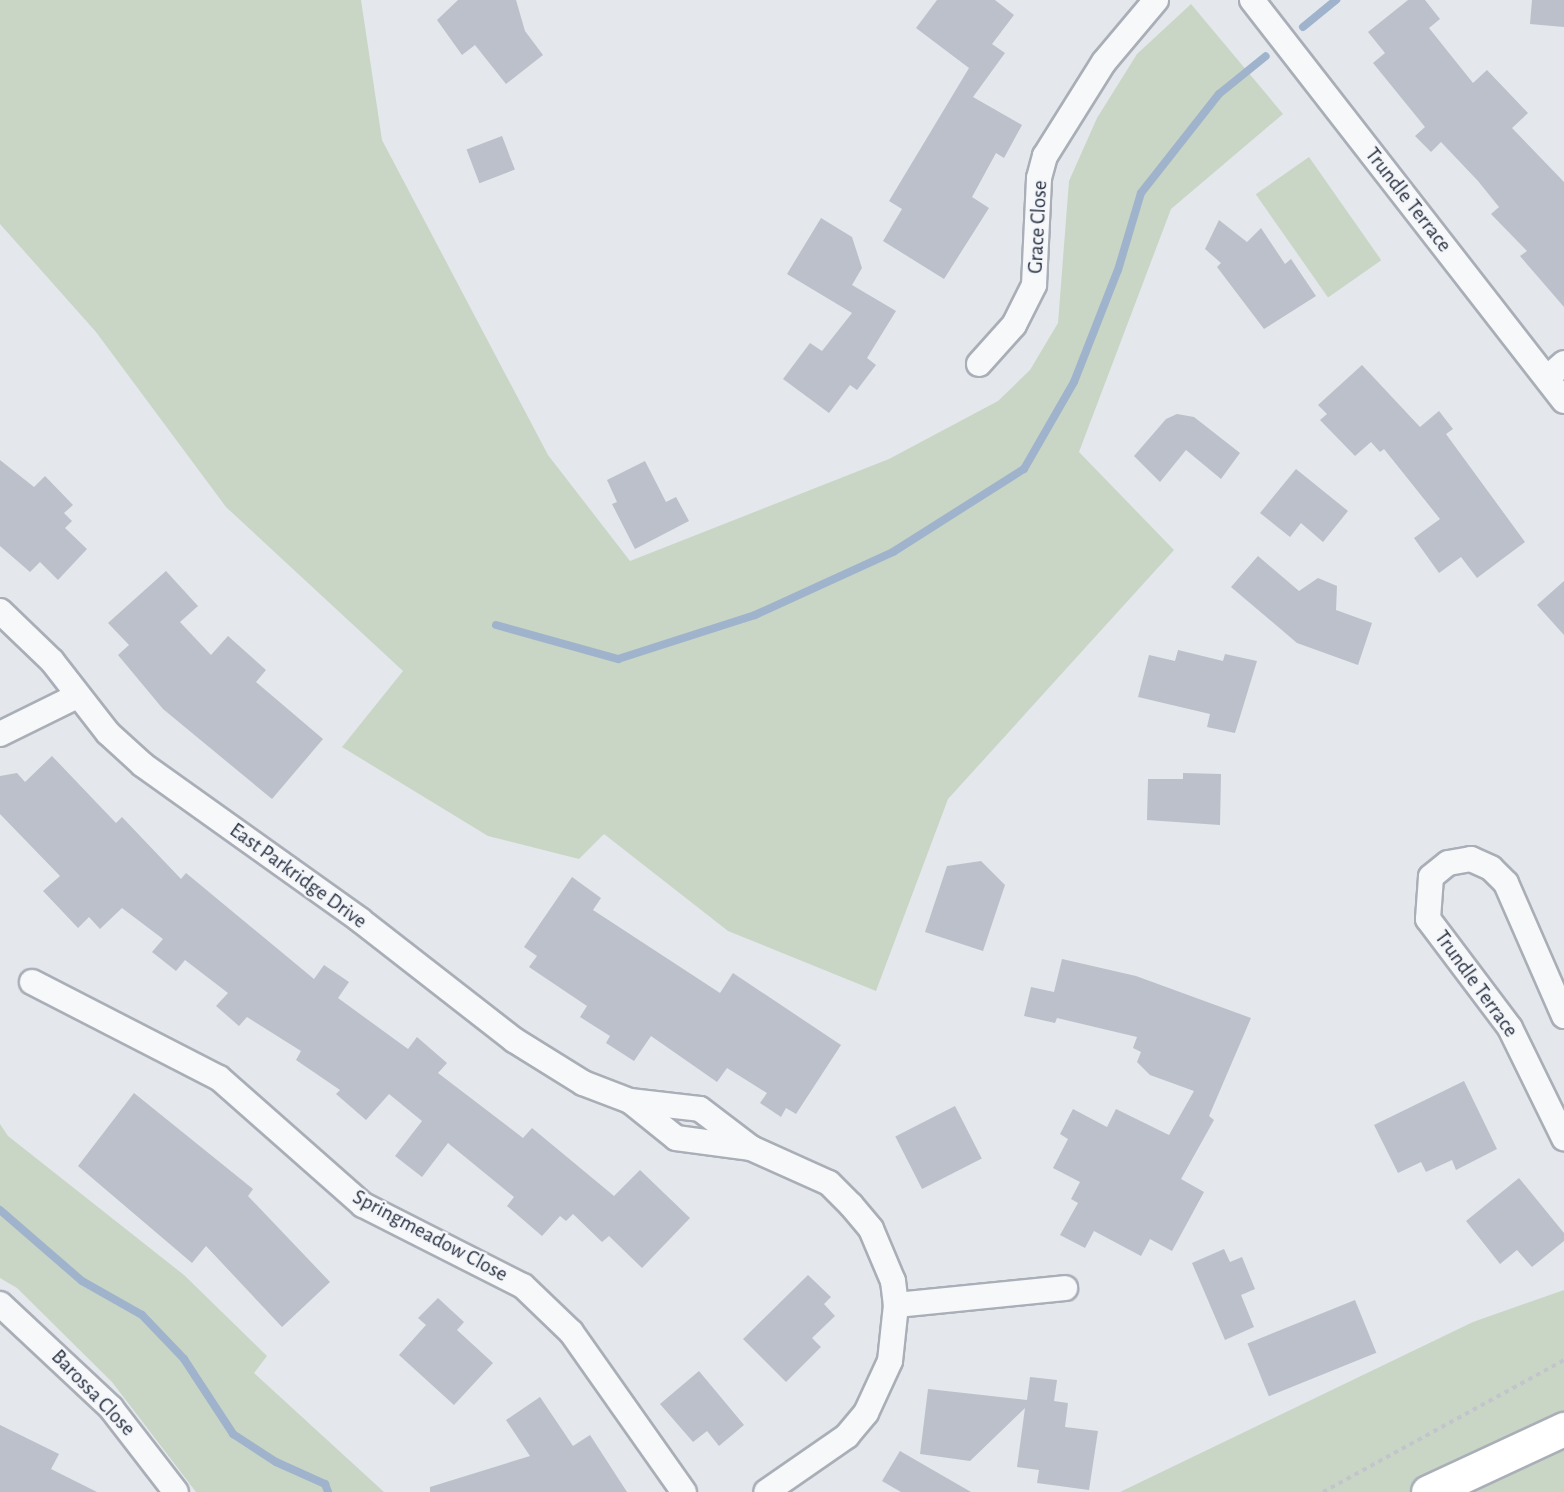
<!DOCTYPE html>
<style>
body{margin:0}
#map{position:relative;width:1564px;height:1492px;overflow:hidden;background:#e4e7ec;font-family:"Alegreya Sans",sans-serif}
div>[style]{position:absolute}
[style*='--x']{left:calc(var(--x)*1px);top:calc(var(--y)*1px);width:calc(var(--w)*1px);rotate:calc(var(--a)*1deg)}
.green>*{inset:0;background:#c9d6c5;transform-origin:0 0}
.stream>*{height:8px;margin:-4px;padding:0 4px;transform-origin:4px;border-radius:4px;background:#9fb4cc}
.building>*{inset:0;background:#bbc0ca;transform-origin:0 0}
.path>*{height:4px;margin-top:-2px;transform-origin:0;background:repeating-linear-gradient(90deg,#c2c5cb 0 4.5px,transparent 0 9px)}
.roads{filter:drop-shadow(2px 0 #a9aeb7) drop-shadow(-2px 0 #a9aeb7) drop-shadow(0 2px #a9aeb7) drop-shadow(0 -2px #a9aeb7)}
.street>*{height:24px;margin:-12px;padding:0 12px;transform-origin:12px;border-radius:12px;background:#f7f8fa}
.primary>*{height:33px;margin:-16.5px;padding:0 16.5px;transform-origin:16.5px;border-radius:16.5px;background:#fff}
span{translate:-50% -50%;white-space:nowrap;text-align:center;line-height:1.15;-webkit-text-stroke:4.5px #f4f6f9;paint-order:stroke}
.street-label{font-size:21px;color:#2b3445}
</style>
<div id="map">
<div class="green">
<i style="clip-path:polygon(0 0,361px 0,382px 140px,548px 455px,630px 561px,889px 459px,998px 401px,1030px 370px,1058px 323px,1069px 181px,1097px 118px,1137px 54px,1191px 4px,1283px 114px,1171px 209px,1079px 452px,1174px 550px,948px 799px,876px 991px,728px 931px,604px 834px,579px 859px,488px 836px,342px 747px,403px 671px,226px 507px,96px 332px,0 224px)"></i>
<i style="left:1309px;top:157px;width:126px;height:65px;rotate:55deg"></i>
<i style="clip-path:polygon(0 1124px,8px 1136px,184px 1275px,267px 1356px,254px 1373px,384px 1492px,196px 1492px,112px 1382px,17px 1288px,0 1278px)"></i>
<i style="clip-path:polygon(1564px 1290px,1564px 1492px,1120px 1492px,1473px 1322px)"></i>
</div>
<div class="stream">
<i style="--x:1303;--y:27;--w:43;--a:-39.3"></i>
<i style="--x:496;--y:625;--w:127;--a:15.6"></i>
<i style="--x:618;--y:659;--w:144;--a:-17.8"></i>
<i style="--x:755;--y:615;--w:152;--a:-24.5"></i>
<i style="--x:893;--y:552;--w:155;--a:-32.4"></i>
<i style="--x:1024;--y:469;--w:100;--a:-60.1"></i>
<i style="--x:1074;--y:382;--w:120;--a:-68.6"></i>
<i style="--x:1118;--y:270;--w:80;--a:-73.4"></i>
<i style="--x:1141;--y:193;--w:126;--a:-51.8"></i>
<i style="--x:1219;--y:94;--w:60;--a:-39"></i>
<i style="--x:0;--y:1210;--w:108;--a:40.9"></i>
<i style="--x:82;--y:1281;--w:69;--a:29.5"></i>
<i style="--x:142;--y:1315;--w:61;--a:46.3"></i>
<i style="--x:184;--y:1359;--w:90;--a:56.8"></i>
<i style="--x:233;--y:1434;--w:51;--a:33.1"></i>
<i style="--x:276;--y:1462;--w:54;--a:24.2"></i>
<i style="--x:325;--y:1484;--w:9;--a:69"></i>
</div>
<div class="building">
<i style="clip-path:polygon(458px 0,516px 0,525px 31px,543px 55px,506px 84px,475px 45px,462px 55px,437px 20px)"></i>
<i style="clip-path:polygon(937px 0,995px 0,1014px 15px,992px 44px,1005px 53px,973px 97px,1022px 125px,1004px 158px,996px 153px,972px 197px,989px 208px,944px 279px,883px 241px,902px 209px,889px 201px,969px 68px,916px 28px)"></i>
<i style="clip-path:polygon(1408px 0,1425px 0,1440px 19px,1429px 28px,1473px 83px,1487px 70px,1528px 113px,1512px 128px,1564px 182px,1564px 307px,1520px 256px,1527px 251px,1491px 214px,1499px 207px,1478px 181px,1441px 142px,1431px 152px,1415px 136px,1425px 127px,1373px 63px,1385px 53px,1368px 32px)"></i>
<i style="clip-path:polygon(1532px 0,1564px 0,1564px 27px,1530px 24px)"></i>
<i style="left:502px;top:136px;width:36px;height:38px;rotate:69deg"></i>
<i style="clip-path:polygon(821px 218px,852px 237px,862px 268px,852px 285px,896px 311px,867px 358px,876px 365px,857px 390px,850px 385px,829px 413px,783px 379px,810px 343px,822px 351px,852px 313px,787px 274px)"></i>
<i style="clip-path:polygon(1219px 220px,1247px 242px,1261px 228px,1285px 264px,1291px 259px,1316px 296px,1264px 329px,1217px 267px,1221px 263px,1205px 249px)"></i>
<i style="clip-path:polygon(1362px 365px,1420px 427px,1439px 411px,1453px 429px,1446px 434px,1525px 542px,1477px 578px,1461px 557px,1439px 573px,1414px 538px,1440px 519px,1384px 449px,1380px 452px,1371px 442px,1355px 456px,1320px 420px,1327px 414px,1318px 405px)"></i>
<i style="clip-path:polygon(1177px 414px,1194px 417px,1240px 453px,1221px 479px,1186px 450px,1160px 482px,1134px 456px,1166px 419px)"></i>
<i style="clip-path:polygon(0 460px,34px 487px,45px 476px,73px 505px,64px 513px,72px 521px,65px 528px,87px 549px,58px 580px,40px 562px,30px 572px,0 546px)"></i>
<i style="clip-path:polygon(645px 461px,666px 502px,676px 497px,689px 521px,635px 549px,612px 504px,617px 502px,607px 480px)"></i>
<i style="clip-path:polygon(1296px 469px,1348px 511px,1323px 542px,1301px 523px,1290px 537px,1260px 513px)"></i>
<i style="clip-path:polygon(1258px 556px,1299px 591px,1318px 578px,1337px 586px,1336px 610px,1372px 623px,1358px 665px,1297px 643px,1231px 587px)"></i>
<i style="clip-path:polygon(166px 571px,198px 606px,180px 622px,211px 655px,228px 636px,266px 670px,256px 682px,323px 739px,272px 799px,163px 709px,118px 655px,129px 645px,108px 623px)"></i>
<i style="clip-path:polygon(1564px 581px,1564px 635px,1537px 605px)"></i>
<i style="clip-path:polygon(1178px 650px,1223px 661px,1225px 654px,1257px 661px,1235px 733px,1207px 727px,1210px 714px,1138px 697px,1149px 655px,1175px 661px)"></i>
<i style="clip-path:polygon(52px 756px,116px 823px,122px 817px,181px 879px,186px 873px,314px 979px,324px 965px,349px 982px,338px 998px,408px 1049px,417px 1037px,447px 1063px,438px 1073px,523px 1138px,532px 1128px,614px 1196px,640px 1170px,690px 1218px,642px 1268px,609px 1236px,602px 1242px,573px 1214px,566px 1221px,560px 1216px,542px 1236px,507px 1206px,514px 1197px,448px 1143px,422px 1177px,395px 1156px,422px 1121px,389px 1094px,366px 1120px,336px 1094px,340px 1090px,296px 1060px,301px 1051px,247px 1017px,239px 1026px,216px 1006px,228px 993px,185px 960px,176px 971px,152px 952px,163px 939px,122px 908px,100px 929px,89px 917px,78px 928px,43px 891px,60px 876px,0 814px,0 776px,17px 773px,25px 782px)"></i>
<i style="clip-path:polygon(1183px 773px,1221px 774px,1220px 825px,1147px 820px,1148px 779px,1183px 779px)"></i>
<i style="clip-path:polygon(981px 861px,1005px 885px,983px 951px,925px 932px,947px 866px)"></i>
<i style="clip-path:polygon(572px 877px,601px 898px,593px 910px,720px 993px,733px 973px,841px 1045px,796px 1114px,786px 1108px,781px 1117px,760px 1103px,767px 1093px,727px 1068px,717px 1082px,651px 1036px,634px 1061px,606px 1043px,610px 1036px,580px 1017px,587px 1006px,529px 967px,537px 956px,524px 947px)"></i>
<i style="clip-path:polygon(1062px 959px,1136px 976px,1251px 1018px,1209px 1116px,1214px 1120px,1181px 1179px,1204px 1192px,1172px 1251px,1150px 1239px,1141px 1256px,1094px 1231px,1085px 1248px,1060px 1235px,1078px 1203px,1071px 1199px,1080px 1182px,1053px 1168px,1068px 1139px,1060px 1134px,1073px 1109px,1107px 1127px,1116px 1109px,1169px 1135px,1194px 1091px,1150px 1075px,1137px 1062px,1141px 1052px,1133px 1048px,1137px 1037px,1057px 1018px,1055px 1023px,1024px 1016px,1031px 987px,1054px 992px)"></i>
<i style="clip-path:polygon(1464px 1081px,1497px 1149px,1456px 1170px,1452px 1160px,1426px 1172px,1421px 1162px,1398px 1173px,1374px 1125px)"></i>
<i style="clip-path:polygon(134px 1093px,253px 1189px,248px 1196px,330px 1282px,282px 1327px,206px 1246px,192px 1263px,78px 1166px)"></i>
<i style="left:955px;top:1106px;width:59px;height:67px;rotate:63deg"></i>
<i style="clip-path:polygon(1519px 1178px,1564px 1233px,1564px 1241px,1532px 1267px,1517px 1250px,1500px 1264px,1466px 1221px)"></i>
<i style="clip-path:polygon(1224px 1249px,1230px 1262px,1242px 1257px,1255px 1289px,1241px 1295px,1254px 1327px,1225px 1340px,1192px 1263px)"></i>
<i style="clip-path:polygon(808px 1275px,831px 1297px,824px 1304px,835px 1316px,812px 1338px,821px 1347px,786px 1382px,743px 1339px)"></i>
<i style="clip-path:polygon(438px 1298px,464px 1322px,457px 1330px,493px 1363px,454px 1405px,399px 1355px,426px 1325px,418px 1318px)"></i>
<i style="left:1355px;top:1300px;width:57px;height:116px;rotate:68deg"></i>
<i style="clip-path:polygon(699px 1371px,744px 1425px,719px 1446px,707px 1431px,693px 1442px,660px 1404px)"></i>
<i style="clip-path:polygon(1030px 1377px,1057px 1380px,1054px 1401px,1068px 1403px,1065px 1427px,1098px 1431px,1089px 1490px,1037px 1483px,1039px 1470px,1017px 1467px,1025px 1408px,970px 1461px,920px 1454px,928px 1389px,1027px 1400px)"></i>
<i style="clip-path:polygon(540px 1397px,573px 1446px,590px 1435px,627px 1492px,430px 1492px,430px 1487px,530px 1456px,506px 1420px)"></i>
<i style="clip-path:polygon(0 1425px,59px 1454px,51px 1469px,97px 1492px,0 1492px)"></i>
<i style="clip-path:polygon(900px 1451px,971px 1492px,901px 1492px,882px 1481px)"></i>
</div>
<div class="path">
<i style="--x:1323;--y:1492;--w:275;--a:-28.7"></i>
</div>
<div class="roads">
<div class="street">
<i style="--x:1252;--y:0;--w:508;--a:52.12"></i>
<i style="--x:979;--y:364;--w:52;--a:-48.1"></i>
<i style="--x:1014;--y:325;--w:45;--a:-63.4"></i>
<i style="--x:1034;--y:285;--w:107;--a:-87.3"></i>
<i style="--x:1039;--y:178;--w:23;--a:-75"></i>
<i style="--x:1045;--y:156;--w:111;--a:-57.9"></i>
<i style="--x:1104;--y:62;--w:81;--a:-50"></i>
<i style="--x:1547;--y:378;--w:23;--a:-41"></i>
<i style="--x:0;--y:611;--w:72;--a:43.9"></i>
<i style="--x:52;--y:661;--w:91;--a:52.1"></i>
<i style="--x:108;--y:733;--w:47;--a:42.4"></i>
<i style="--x:143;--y:765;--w:267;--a:35.5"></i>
<i style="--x:360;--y:920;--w:195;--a:37.9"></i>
<i style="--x:514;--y:1040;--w:81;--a:31.9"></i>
<i style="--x:583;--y:1083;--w:50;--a:21"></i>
<i style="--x:630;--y:1101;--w:70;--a:6.5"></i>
<i style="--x:700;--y:1109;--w:64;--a:37.4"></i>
<i style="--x:751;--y:1148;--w:85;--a:24.2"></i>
<i style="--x:829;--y:1183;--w:31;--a:45"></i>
<i style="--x:851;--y:1205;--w:31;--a:50"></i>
<i style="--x:871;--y:1229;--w:56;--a:67.1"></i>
<i style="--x:893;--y:1281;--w:24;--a:83"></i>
<i style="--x:896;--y:1305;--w:56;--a:96.1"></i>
<i style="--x:890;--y:1361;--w:57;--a:114.8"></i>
<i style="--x:866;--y:1413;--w:30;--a:130"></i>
<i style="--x:847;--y:1436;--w:98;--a:145.3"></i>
<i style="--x:0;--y:734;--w:86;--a:-26.3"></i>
<i style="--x:32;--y:982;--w:210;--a:27.2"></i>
<i style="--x:219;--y:1078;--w:192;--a:41.4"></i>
<i style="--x:363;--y:1205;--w:179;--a:26.9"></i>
<i style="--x:523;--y:1286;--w:66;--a:43.8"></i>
<i style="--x:571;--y:1332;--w:196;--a:54.8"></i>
<i style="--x:1564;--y:1016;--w:145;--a:-113.6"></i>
<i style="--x:1506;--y:883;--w:21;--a:-135"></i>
<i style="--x:1491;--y:868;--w:22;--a:-156"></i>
<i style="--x:1471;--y:859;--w:23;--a:170"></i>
<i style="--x:1448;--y:863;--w:22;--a:141"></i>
<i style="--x:1431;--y:877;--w:42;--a:94.1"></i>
<i style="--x:1428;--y:919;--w:136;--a:53"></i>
<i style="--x:1510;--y:1028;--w:123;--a:63.9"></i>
<i style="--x:630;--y:1101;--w:59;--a:38.8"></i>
<i style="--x:676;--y:1138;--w:76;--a:7.6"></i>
<i style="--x:0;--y:1304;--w:152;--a:43.1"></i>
<i style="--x:111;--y:1408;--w:106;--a:52.3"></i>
<i style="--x:896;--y:1305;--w:170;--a:-5.7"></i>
</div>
<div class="primary">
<i style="--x:1428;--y:1492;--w:150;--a:-24.9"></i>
</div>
</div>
<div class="street-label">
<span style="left:1408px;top:200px;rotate:52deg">Trundle Terrace</span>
<span style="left:1038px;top:227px;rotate:-87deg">Grace Close</span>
<span style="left:298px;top:876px;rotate:36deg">East Parkridge Drive</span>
<span style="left:1476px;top:984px;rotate:54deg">Trundle Terrace</span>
<span style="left:430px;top:1236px;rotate:28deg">Springmeadow Close</span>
<span style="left:93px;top:1393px;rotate:46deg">Barossa Close</span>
</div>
</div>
